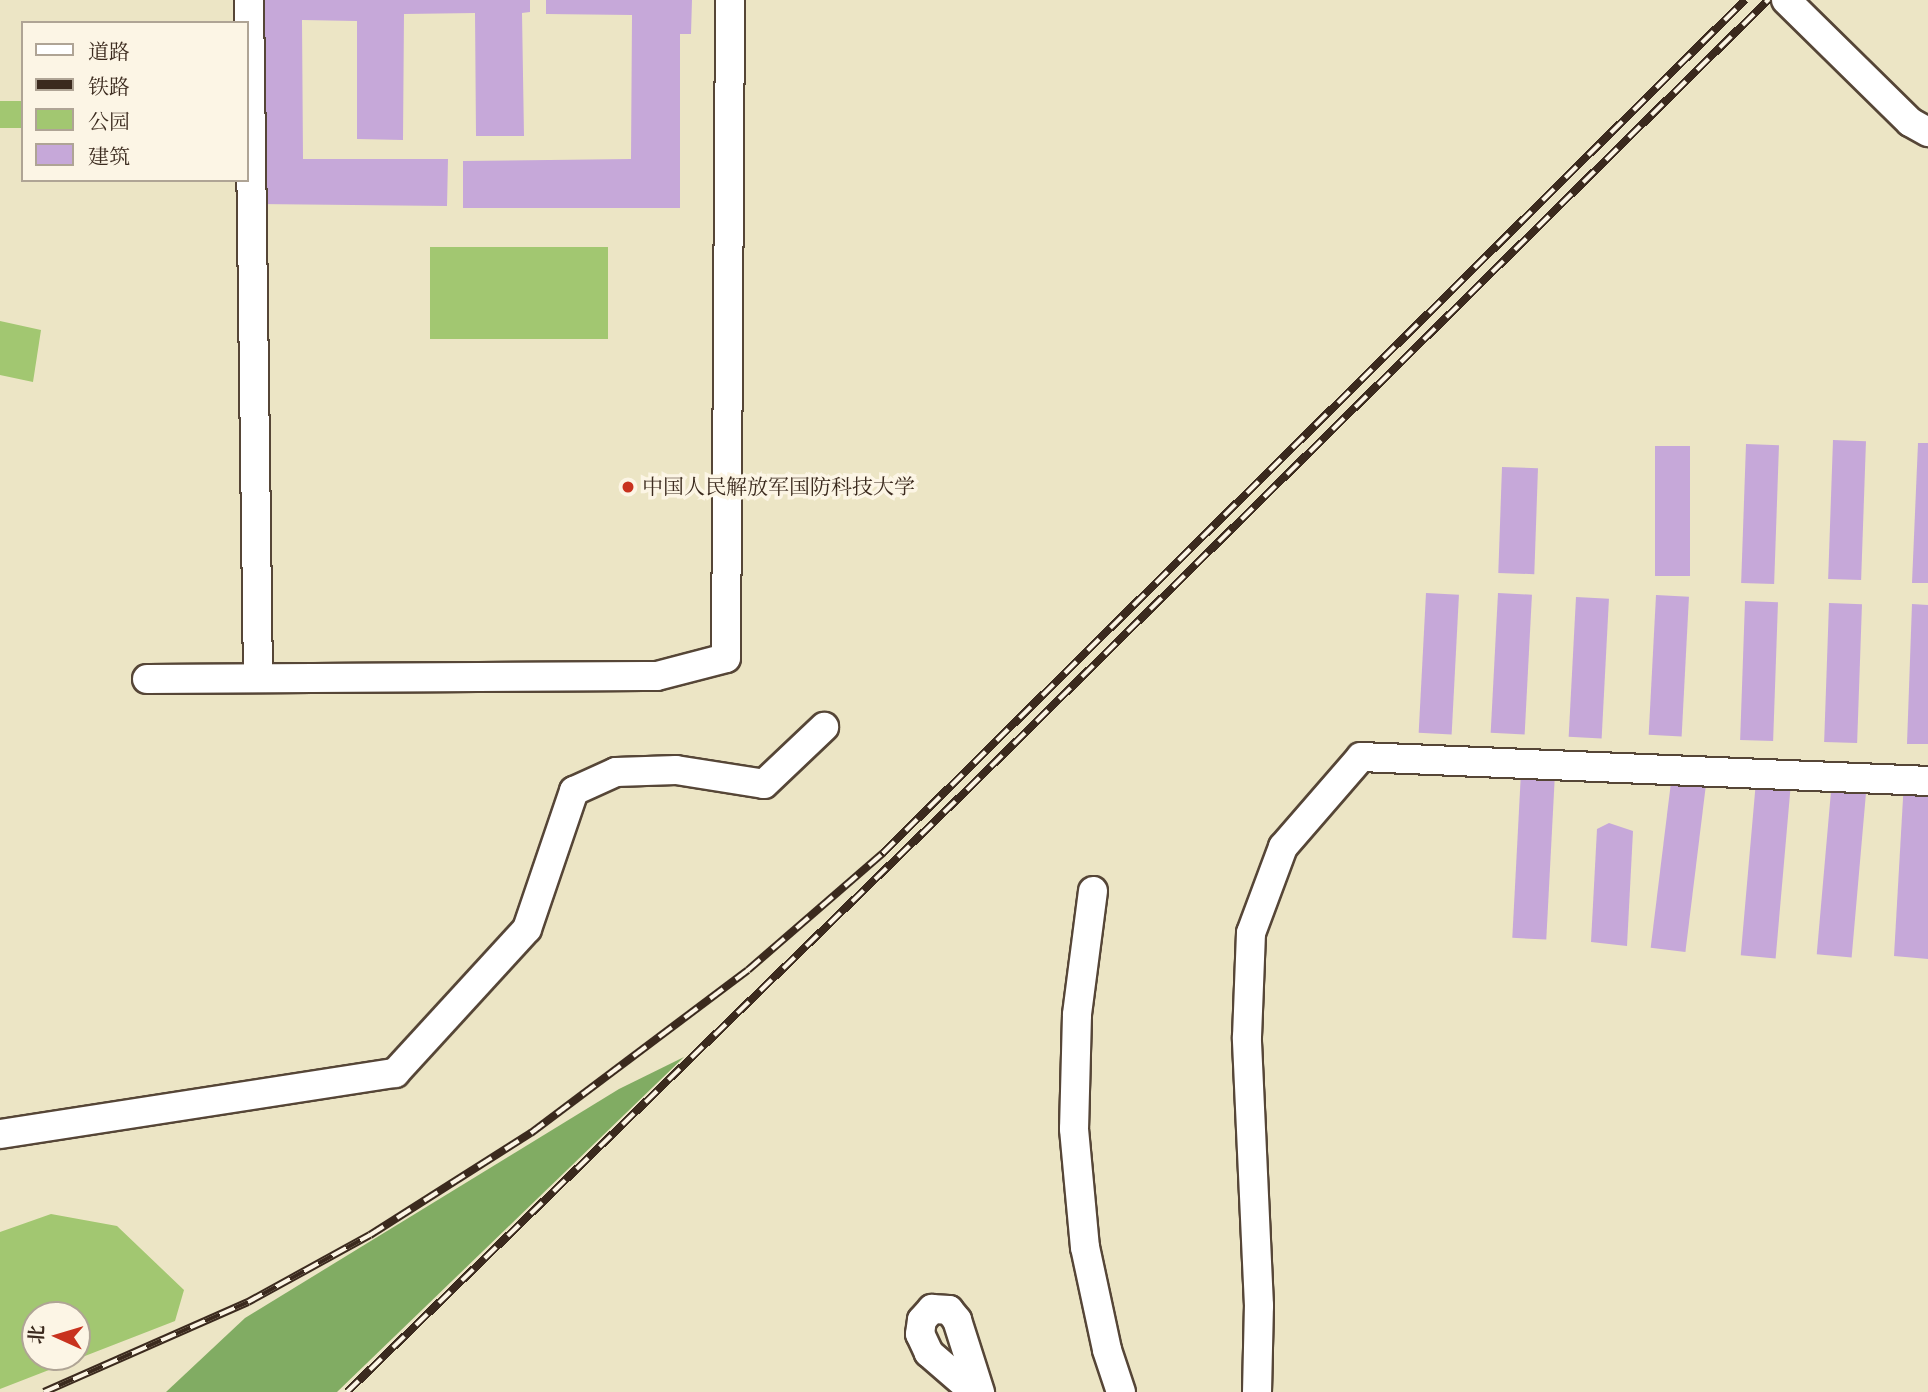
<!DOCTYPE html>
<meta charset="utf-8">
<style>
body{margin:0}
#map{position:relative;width:1928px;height:1392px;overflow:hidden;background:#ece5c5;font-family:"Libre Caslon Text","Noto Serif SC",serif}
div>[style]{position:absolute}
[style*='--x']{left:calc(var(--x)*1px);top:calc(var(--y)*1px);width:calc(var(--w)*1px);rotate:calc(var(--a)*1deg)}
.green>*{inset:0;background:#a2c771;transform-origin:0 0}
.forest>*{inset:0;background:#81ac63}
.building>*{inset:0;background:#c6a8d9;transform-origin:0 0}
.roads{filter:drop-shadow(2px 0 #564637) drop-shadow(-2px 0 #564637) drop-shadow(0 2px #564637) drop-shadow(0 -2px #564637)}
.minor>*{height:28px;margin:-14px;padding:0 14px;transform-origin:14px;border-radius:14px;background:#fff}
.rail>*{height:8px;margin-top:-4px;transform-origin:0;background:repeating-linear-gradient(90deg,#fcf5e5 0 16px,#3b2a1e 0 32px);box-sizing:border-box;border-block:2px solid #3b2a1e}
.dots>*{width:19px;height:19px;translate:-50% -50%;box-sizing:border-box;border:4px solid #fcf5e5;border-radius:50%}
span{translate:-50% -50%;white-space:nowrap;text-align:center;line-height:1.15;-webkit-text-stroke:7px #fcf5e5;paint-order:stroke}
.poi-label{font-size:21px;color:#3b2a1e}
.left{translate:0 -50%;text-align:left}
.legend{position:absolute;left:21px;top:21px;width:228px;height:161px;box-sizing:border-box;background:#fcf5e5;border:2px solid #afa495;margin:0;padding:9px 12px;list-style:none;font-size:21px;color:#3b2a1e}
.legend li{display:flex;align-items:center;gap:14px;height:35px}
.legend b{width:35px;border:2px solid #afa495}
.north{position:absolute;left:21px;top:1301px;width:70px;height:70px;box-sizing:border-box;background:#fcf5e5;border:2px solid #afa495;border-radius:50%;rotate:274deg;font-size:19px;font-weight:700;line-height:28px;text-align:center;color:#3b2a1e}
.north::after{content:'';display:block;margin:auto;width:24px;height:32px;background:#c8321e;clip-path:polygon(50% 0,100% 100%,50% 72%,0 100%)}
</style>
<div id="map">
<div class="green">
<i style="left:23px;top:101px;width:27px;height:23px;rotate:90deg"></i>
<i style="left:430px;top:247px;width:178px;height:92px"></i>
<i style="clip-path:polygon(0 321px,41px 330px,33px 382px,0 375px)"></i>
<i style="clip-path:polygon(evenodd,51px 1214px,117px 1226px,184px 1290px,175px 1321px,0 1389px,0 1232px,51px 1214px,77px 1315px,77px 1357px,35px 1357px,35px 1315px,77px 1315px)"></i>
</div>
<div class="forest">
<i style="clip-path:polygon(684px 1057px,337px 1392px,166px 1392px,245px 1318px,619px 1089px)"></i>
</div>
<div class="building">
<i style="clip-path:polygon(257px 0,530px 0,530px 12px,522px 13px,524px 136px,476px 136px,475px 13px,404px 14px,403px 140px,357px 139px,357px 21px,302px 20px,303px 159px,448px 159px,447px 206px,258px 204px)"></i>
<i style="clip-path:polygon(546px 0,692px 0,691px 34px,680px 34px,680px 208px,463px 208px,463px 161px,631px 159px,632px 15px,546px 14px)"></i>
<i style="left:1833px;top:440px;width:33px;height:139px;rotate:2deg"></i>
<i style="clip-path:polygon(1918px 443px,1928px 443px,1928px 583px,1912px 583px)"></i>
<i style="left:1746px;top:444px;width:33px;height:139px;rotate:2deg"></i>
<i style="left:1655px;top:446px;width:35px;height:130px"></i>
<i style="left:1502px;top:467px;width:36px;height:106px;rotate:2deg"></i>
<i style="left:1426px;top:593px;width:33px;height:140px;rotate:3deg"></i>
<i style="left:1498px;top:593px;width:34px;height:140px;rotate:3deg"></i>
<i style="left:1656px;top:595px;width:33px;height:140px;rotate:3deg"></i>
<i style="left:1576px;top:597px;width:33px;height:140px;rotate:3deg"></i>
<i style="left:1745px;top:601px;width:33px;height:139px;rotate:2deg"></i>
<i style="left:1829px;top:603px;width:33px;height:139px;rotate:2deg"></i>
<i style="clip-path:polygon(1912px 604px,1928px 605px,1928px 744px,1907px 744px)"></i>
<i style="left:1521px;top:772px;width:34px;height:166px;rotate:3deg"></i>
<i style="left:1672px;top:774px;width:35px;height:175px;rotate:7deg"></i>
<i style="left:1832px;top:780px;width:35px;height:175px;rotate:5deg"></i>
<i style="left:1756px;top:781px;width:35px;height:175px;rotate:5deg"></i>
<i style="clip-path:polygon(1904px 781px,1928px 784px,1928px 959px,1894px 956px)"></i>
<i style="clip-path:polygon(1609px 823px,1633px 831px,1627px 946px,1591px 942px,1597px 829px)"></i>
</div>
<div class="roads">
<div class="minor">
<i style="--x:249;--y:0;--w:678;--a:89.24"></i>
<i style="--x:1786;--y:0;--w:174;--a:44.5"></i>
<i style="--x:1910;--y:122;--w:21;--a:29"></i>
<i style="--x:147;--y:679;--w:510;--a:-0.34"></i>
<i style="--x:657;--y:676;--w:71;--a:-14.6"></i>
<i style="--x:726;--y:658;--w:658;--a:-89.65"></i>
<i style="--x:1093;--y:891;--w:125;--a:97.4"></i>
<i style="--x:1077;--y:1015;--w:114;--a:91.5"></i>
<i style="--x:1074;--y:1129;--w:119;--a:84.7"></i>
<i style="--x:1085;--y:1247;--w:105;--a:77.9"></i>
<i style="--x:1107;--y:1350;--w:44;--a:71.6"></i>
<i style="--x:0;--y:1134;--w:400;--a:-8.8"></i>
<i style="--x:395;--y:1073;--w:195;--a:-47.5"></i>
<i style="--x:527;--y:929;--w:146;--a:-71.2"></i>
<i style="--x:574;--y:791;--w:46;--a:-24.3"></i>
<i style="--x:616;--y:772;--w:60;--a:-1.9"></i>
<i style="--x:676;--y:770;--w:89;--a:9"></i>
<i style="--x:764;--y:784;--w:83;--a:-43.5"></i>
<i style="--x:974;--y:1392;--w:60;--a:-139.1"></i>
<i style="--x:929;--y:1353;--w:21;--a:-115"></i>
<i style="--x:920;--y:1334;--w:14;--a:-82"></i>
<i style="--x:922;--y:1320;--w:15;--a:-48"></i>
<i style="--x:932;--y:1309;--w:17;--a:3"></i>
<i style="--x:949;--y:1310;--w:13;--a:51"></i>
<i style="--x:957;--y:1320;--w:76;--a:72.3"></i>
<i style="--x:1257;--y:1392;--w:86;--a:-88.7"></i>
<i style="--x:1259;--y:1306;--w:269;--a:-92.6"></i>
<i style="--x:1247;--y:1037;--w:104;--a:-87.8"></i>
<i style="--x:1251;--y:933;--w:92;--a:-69.6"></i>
<i style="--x:1283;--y:847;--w:119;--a:-49.1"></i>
<i style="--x:1361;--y:757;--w:568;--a:2.42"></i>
</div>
</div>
<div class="rail">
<i style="--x:44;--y:1392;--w:223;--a:-23.8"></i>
<i style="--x:248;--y:1302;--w:139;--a:-28.8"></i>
<i style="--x:370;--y:1235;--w:191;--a:-32.4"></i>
<i style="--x:531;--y:1133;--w:271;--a:-36.9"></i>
<i style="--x:748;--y:970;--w:179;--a:-40.9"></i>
<i style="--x:883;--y:853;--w:1213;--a:-44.7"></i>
<i style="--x:347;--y:1392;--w:866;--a:-44.16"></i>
<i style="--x:968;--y:789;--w:1124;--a:-44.6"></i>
</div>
<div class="dots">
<i style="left:628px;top:487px;background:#c8321e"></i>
</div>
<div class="poi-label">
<span class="left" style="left:642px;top:487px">中国人民解放军国防科技大学</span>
</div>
<ul class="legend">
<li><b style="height:9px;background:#fff"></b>道路</li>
<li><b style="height:9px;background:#3b2a1e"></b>铁路</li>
<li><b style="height:19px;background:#a2c771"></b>公园</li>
<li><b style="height:19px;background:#c6a8d9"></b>建筑</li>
</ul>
<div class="north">北</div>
</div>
